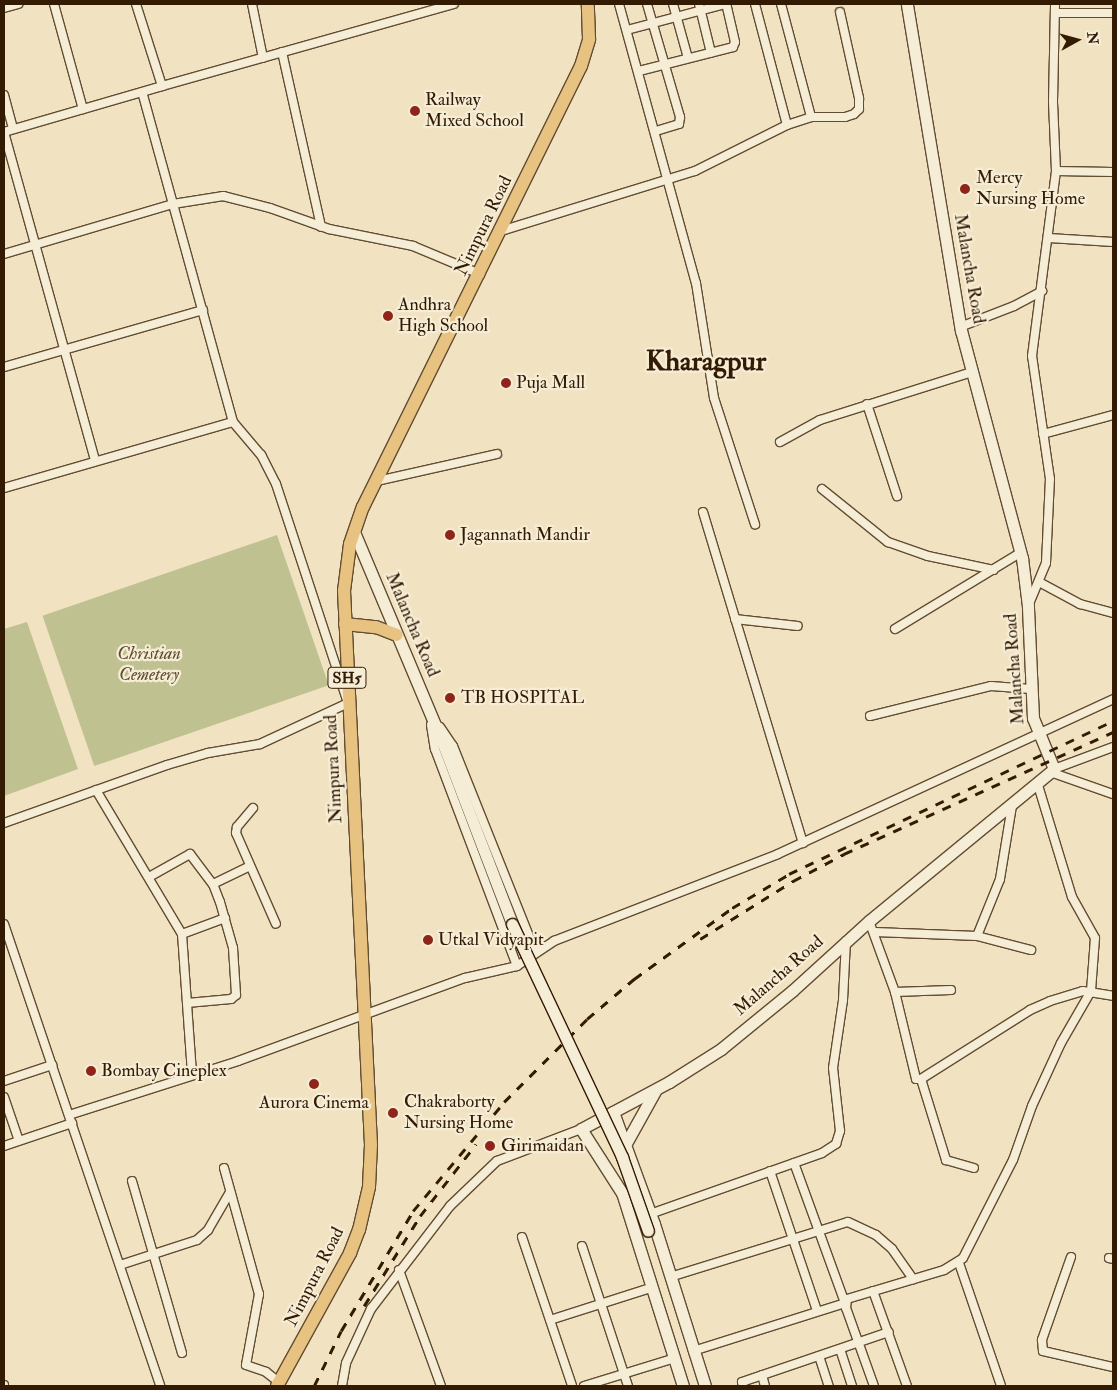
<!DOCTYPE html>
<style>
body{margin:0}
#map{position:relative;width:1117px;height:1390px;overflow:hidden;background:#f1e3c1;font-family:"IM FELL Double Pica",serif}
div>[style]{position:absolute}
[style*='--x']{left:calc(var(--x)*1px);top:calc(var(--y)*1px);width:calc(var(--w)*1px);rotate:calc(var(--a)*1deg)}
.green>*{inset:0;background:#bfc290;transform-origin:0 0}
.roads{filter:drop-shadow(1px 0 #624c32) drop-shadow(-1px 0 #624c32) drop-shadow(0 1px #624c32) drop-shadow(0 -1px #624c32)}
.street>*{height:8px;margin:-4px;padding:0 4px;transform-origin:4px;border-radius:4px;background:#f6edd7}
.secondary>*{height:11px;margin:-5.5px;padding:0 5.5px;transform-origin:5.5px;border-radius:5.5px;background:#f6edd7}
.primary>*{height:12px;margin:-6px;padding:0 6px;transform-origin:6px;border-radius:6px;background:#e8c280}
.rail>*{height:2.5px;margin-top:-1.25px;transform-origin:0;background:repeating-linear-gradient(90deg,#331a03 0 9px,transparent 0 18px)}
.bridges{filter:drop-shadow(1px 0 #331a03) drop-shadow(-1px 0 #331a03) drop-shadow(0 1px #331a03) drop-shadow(0 -1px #331a03)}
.secondary-bridge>*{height:11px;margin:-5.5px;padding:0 5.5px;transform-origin:5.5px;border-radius:5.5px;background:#f6edd7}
.dots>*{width:14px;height:14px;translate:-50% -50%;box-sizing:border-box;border:2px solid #f6edd7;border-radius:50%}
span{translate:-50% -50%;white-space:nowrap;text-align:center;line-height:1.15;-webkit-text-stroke:4.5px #f6edd7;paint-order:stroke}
.shield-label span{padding:1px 4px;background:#f6edd7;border:1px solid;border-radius:4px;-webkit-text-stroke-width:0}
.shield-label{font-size:16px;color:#331a03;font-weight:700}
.poi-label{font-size:18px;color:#331a03}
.left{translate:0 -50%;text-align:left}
.street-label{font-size:18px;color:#331a03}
.park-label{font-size:18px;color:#5d4c2d;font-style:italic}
.town-label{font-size:28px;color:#331a03;font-weight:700}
.frame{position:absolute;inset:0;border:5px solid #331a03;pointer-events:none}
.north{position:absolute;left:1052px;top:15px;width:50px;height:50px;-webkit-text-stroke:4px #f6edd7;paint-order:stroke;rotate:83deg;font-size:14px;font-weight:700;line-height:20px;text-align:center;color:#331a03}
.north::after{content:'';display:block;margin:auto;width:18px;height:22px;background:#331a03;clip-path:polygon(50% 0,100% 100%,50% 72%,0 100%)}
</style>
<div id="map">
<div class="green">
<i style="left:277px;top:535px;width:159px;height:248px;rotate:71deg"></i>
<i style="clip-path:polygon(27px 622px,78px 769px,4px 796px,4px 629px)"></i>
</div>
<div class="roads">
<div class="street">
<i style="--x:54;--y:4;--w:109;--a:74.6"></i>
<i style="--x:252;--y:4;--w:55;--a:78.5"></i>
<i style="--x:619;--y:4;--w:289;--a:74.6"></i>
<i style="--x:696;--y:283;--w:116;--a:81.1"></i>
<i style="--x:714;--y:398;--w:133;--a:72"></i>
<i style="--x:647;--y:4;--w:118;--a:73.7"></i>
<i style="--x:680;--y:117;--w:7;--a:98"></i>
<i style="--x:679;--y:124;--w:24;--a:163"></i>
<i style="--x:673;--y:4;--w:56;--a:74.5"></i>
<i style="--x:699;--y:4;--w:50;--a:76.2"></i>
<i style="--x:755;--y:4;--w:125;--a:75.2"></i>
<i style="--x:781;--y:4;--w:117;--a:75.1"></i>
<i style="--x:4;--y:8;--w:15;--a:-16"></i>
<i style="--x:1056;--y:13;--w:57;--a:0"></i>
<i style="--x:627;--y:30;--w:101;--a:-14.9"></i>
<i style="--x:282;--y:52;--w:179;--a:77.4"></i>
<i style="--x:639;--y:71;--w:97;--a:-14.3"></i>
<i style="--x:733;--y:47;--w:5;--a:-68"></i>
<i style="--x:735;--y:42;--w:39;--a:-103"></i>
<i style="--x:162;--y:86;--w:303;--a:-15.7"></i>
<i style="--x:4;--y:95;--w:35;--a:75"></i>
<i style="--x:4;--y:132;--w:341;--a:74.5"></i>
<i style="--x:4;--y:132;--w:165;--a:-16.2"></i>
<i style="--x:162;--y:86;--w:86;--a:-107.6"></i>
<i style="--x:1056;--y:171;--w:57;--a:1"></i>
<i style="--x:501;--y:231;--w:203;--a:-17.2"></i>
<i style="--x:695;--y:171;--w:103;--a:-26.6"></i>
<i style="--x:787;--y:125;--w:25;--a:-18"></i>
<i style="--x:811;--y:117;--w:34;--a:0"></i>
<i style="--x:845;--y:117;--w:9;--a:-18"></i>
<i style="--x:854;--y:114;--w:7;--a:-45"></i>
<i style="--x:859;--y:109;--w:11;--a:-90"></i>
<i style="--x:859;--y:98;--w:88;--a:-102.5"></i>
<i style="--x:1049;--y:238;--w:64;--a:3.6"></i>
<i style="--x:4;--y:254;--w:176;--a:-16.5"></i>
<i style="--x:173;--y:204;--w:51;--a:-9.1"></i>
<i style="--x:223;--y:196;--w:49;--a:14.3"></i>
<i style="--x:270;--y:208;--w:63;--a:19.6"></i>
<i style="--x:329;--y:229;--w:86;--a:11.4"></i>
<i style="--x:413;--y:246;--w:73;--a:22.7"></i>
<i style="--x:960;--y:327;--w:58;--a:-21.3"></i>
<i style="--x:1014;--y:306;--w:32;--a:-28"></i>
<i style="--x:4;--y:367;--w:207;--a:-16"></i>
<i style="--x:867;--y:404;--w:97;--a:71.9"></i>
<i style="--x:1043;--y:434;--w:73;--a:-15.2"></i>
<i style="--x:780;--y:442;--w:46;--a:-28.8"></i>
<i style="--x:820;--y:420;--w:159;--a:-17.5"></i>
<i style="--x:377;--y:481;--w:123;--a:-12.7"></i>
<i style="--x:4;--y:488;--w:238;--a:-16.1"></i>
<i style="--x:822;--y:489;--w:85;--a:38.8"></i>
<i style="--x:888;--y:542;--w:42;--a:19.3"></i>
<i style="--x:928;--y:556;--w:67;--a:12"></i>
<i style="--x:703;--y:512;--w:346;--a:73.2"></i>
<i style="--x:1039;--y:582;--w:47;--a:28.2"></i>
<i style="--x:1080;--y:604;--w:34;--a:15"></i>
<i style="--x:1029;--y:604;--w:44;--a:-67.5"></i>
<i style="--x:1046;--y:563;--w:84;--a:-87.3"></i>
<i style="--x:1050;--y:479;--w:124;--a:-98.3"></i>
<i style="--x:1032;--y:356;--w:187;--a:-82.6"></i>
<i style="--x:1056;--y:171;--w:70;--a:-92.5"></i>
<i style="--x:1053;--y:101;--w:97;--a:-88.8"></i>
<i style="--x:735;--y:619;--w:63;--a:6.3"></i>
<i style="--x:895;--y:629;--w:146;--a:-31.3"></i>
<i style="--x:870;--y:716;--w:125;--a:-13.9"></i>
<i style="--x:991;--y:686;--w:40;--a:4.3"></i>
<i style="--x:431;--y:725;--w:24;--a:81"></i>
<i style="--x:435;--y:749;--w:232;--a:69.3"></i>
<i style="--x:440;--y:727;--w:23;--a:56"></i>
<i style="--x:453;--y:746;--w:221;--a:68.2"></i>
<i style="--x:1054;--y:769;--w:63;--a:-20.4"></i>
<i style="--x:1053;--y:773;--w:64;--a:19.3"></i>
<i style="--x:96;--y:790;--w:168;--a:59.2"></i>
<i style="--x:182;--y:934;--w:141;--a:85.9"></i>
<i style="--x:253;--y:808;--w:25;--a:130"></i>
<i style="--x:237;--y:827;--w:6;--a:99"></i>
<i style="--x:236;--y:833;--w:99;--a:66.3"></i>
<i style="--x:4;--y:823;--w:173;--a:-19.6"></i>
<i style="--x:167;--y:765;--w:43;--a:-16.3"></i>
<i style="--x:208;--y:753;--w:53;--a:-9.8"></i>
<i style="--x:260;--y:744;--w:97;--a:-25"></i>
<i style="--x:348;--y:703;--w:231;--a:-108.2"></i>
<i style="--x:276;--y:484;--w:33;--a:-117"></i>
<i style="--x:261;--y:455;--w:43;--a:-130.3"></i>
<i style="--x:233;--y:422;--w:342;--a:-105.4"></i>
<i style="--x:149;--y:877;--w:47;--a:-29.3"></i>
<i style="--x:190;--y:854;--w:38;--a:53"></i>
<i style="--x:213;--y:884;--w:19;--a:69"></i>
<i style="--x:220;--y:902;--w:48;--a:74.2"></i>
<i style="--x:233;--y:948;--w:47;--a:86.3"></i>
<i style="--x:236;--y:995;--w:6;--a:141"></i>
<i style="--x:231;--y:999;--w:44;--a:174.8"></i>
<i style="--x:213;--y:884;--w:41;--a:-25.9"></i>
<i style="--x:869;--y:921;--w:76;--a:69.9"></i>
<i style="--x:895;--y:992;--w:89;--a:76.4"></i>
<i style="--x:916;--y:1079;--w:5;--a:0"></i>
<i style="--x:921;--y:1079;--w:129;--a:-32.3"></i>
<i style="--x:1030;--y:1010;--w:22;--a:-24"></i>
<i style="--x:1050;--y:1001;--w:34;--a:-17"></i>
<i style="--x:1083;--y:991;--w:30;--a:9"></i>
<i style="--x:4;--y:924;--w:488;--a:71.3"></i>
<i style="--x:875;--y:932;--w:102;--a:2.2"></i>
<i style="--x:977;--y:936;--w:56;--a:14.5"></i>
<i style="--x:182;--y:934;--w:46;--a:-20.4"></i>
<i style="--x:977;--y:936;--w:61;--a:-68"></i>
<i style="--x:1000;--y:879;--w:74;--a:-80.7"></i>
<i style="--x:895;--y:992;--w:56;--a:-2"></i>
<i style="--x:921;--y:1079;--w:85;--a:72.8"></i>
<i style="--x:946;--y:1160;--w:29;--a:16"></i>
<i style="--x:4;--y:1081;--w:51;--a:-18.4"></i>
<i style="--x:4;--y:1097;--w:46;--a:71.2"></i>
<i style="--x:69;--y:1115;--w:177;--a:-17.7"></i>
<i style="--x:238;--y:1061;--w:242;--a:-20.1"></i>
<i style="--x:465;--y:978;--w:53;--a:-13"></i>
<i style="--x:517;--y:966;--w:45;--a:-34"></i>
<i style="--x:554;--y:941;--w:240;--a:-21.2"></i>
<i style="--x:778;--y:854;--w:369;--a:-24.8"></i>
<i style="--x:4;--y:1146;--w:72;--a:-18.7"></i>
<i style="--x:224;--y:1168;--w:131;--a:74.5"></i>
<i style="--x:259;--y:1294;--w:72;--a:100.4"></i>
<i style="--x:246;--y:1365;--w:21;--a:19"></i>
<i style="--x:266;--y:1372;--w:16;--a:38"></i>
<i style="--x:770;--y:1171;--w:148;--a:71.4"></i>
<i style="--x:132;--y:1181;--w:179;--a:73.8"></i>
<i style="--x:650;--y:1214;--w:182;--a:-19.5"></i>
<i style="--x:822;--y:1153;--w:17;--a:-33"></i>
<i style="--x:836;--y:1144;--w:14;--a:-73"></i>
<i style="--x:840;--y:1131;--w:63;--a:-96.3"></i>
<i style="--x:833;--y:1068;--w:69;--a:-81.6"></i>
<i style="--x:843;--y:1000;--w:59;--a:-87.1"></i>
<i style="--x:522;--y:1237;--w:157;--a:71.4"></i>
<i style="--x:582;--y:1246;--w:147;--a:71.8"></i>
<i style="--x:1071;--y:1257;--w:88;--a:109.3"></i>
<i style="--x:1042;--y:1340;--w:11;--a:85"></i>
<i style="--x:1043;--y:1351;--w:72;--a:12.9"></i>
<i style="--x:1109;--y:1258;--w:4;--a:14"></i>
<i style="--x:959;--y:1263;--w:130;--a:71.1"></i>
<i style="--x:120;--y:1265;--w:81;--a:-18"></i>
<i style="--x:197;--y:1240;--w:15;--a:-42"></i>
<i style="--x:208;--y:1230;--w:44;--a:-59.9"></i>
<i style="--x:399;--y:1270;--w:123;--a:70.1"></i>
<i style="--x:670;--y:1277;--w:186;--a:-17.2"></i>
<i style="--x:848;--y:1222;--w:31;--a:25"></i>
<i style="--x:876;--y:1235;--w:21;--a:41"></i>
<i style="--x:892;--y:1249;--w:37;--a:55"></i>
<i style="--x:873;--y:1291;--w:101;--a:70.3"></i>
<i style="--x:550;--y:1320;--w:105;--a:-17.7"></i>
<i style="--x:840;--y:1349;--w:39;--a:72"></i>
<i style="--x:693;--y:1351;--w:159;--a:-17.5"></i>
<i style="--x:845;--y:1303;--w:149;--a:-110"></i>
<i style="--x:819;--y:1356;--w:32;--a:72"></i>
<i style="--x:762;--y:1375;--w:11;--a:75"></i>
<i style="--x:4;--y:1385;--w:1;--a:90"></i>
<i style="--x:342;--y:1386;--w:23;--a:-80"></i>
<i style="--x:346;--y:1363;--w:60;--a:-65.2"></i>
<i style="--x:371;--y:1309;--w:130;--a:-52.5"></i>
<i style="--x:450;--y:1206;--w:65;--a:-43.8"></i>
<i style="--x:497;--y:1161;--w:90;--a:-20.9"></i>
<i style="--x:584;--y:1386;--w:92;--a:-17.1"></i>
<i style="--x:743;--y:1386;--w:4;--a:-104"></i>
<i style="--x:742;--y:1382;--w:155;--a:-18.8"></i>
<i style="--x:874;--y:1386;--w:83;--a:-109.7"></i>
<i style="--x:846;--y:1308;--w:9;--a:-84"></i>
<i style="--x:847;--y:1299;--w:101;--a:-16.6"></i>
<i style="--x:944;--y:1270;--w:22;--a:-32"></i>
<i style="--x:963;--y:1258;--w:110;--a:-63"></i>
<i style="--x:1013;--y:1160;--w:57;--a:-70.6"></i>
<i style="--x:1032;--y:1106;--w:69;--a:-65.3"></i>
<i style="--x:1061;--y:1043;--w:60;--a:-60"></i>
<i style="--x:1091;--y:991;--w:53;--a:-85.7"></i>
<i style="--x:1095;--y:938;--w:47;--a:-119.3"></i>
<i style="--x:1072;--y:897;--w:117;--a:-106.9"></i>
</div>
<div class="secondary">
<i style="--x:354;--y:532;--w:230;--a:67.2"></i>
<i style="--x:443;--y:744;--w:193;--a:69"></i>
<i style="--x:613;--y:1112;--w:119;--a:69.9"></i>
<i style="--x:654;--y:1224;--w:170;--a:72.5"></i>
<i style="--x:625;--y:1145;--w:62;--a:-60.9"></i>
<i style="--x:683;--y:1386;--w:202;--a:-107.5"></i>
<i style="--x:622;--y:1193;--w:76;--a:-122.6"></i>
<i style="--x:581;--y:1129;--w:100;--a:-28.1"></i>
<i style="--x:669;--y:1082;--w:62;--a:-32.4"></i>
<i style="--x:721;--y:1049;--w:92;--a:-39.2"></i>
<i style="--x:792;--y:991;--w:104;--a:-42.3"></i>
<i style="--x:869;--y:921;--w:239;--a:-39.4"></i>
<i style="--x:1054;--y:769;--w:55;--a:-112.4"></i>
<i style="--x:1033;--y:718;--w:112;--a:-92.6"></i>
<i style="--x:1028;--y:606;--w:48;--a:-97.1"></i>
<i style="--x:1022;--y:558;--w:235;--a:-105"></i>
<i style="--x:961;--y:331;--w:331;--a:-99.4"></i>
</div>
<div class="primary">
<i style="--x:345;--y:624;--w:31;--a:6"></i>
<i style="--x:376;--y:627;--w:22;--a:21"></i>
<i style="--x:277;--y:1386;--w:152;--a:-61.2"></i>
<i style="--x:350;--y:1253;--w:25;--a:-69"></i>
<i style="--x:359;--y:1230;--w:44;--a:-76.9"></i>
<i style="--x:369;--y:1187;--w:42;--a:-87.3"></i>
<i style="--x:371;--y:1145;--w:555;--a:-92.79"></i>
<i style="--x:344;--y:591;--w:47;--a:-82.7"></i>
<i style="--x:350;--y:544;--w:39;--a:-71"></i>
<i style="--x:363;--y:507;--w:492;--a:-63.7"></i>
<i style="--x:581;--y:66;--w:28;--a:-73"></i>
<i style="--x:589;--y:39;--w:35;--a:-92"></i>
</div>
</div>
<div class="rail">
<i style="--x:700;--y:939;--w:110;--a:-31.9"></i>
<i style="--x:793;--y:881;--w:58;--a:-27.9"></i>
<i style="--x:844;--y:854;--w:295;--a:-24.4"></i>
<i style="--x:364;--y:1306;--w:106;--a:-58.1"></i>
<i style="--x:420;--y:1216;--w:91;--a:-52.1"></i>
<i style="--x:314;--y:1386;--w:61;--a:-63.9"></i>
<i style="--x:341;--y:1331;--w:140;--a:-59"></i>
<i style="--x:413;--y:1211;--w:142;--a:-50.1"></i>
<i style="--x:504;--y:1102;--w:117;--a:-45"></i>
<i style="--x:587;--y:1019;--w:62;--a:-40.4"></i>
<i style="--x:634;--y:979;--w:121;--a:-35.9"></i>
<i style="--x:732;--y:908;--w:66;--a:-30.8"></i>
<i style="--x:789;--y:874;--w:358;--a:-25.3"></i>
</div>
<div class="bridges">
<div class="secondary-bridge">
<i style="--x:512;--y:924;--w:258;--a:64.7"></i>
<i style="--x:622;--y:1157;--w:78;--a:70.6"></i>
</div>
</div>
<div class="dots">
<i style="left:415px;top:111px;background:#8f2418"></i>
<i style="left:965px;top:189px;background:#8f2418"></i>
<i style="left:388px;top:316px;background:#8f2418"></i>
<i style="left:506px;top:383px;background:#8f2418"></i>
<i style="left:450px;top:535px;background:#8f2418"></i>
<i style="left:450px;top:698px;background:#8f2418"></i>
<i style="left:428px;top:940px;background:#8f2418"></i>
<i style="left:91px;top:1071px;background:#8f2418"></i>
<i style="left:314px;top:1084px;background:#8f2418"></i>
<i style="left:393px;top:1113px;background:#8f2418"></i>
<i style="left:490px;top:1146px;background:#8f2418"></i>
</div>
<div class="shield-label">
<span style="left:347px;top:678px">SH5</span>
</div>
<div class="poi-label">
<span class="left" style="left:425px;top:111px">Railway<br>Mixed School</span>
<span class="left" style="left:976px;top:189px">Mercy<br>Nursing Home</span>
<span class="left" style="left:398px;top:316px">Andhra<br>High School</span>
<span class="left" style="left:516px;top:383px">Puja Mall</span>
<span class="left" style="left:460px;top:535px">Jagannath Mandir</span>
<span class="left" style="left:461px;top:698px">TB HOSPITAL</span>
<span class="left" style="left:438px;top:940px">Utkal Vidyapit</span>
<span class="left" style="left:101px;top:1071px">Bombay Cineplex</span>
<span style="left:314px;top:1103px">Aurora Cinema</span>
<span class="left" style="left:404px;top:1113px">Chakraborty<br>Nursing Home</span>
<span class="left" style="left:501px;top:1146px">Girimaidan</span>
</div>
<div class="street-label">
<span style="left:484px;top:226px;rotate:-64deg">Nimpura Road</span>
<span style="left:969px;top:269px;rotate:80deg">Malancha Road</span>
<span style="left:412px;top:625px;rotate:67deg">Malancha Road</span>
<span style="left:1015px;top:669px;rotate:-94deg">Malancha Road</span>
<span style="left:334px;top:769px;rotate:-93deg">Nimpura Road</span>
<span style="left:779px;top:976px;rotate:-41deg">Malancha Road</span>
<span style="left:315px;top:1277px;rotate:-63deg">Nimpura Road</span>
</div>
<div class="park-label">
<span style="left:149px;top:665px">Christian<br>Cemetery</span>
</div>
<div class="town-label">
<span style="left:706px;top:362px">Kharagpur</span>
</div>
<div class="frame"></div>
<div class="north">N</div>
</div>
